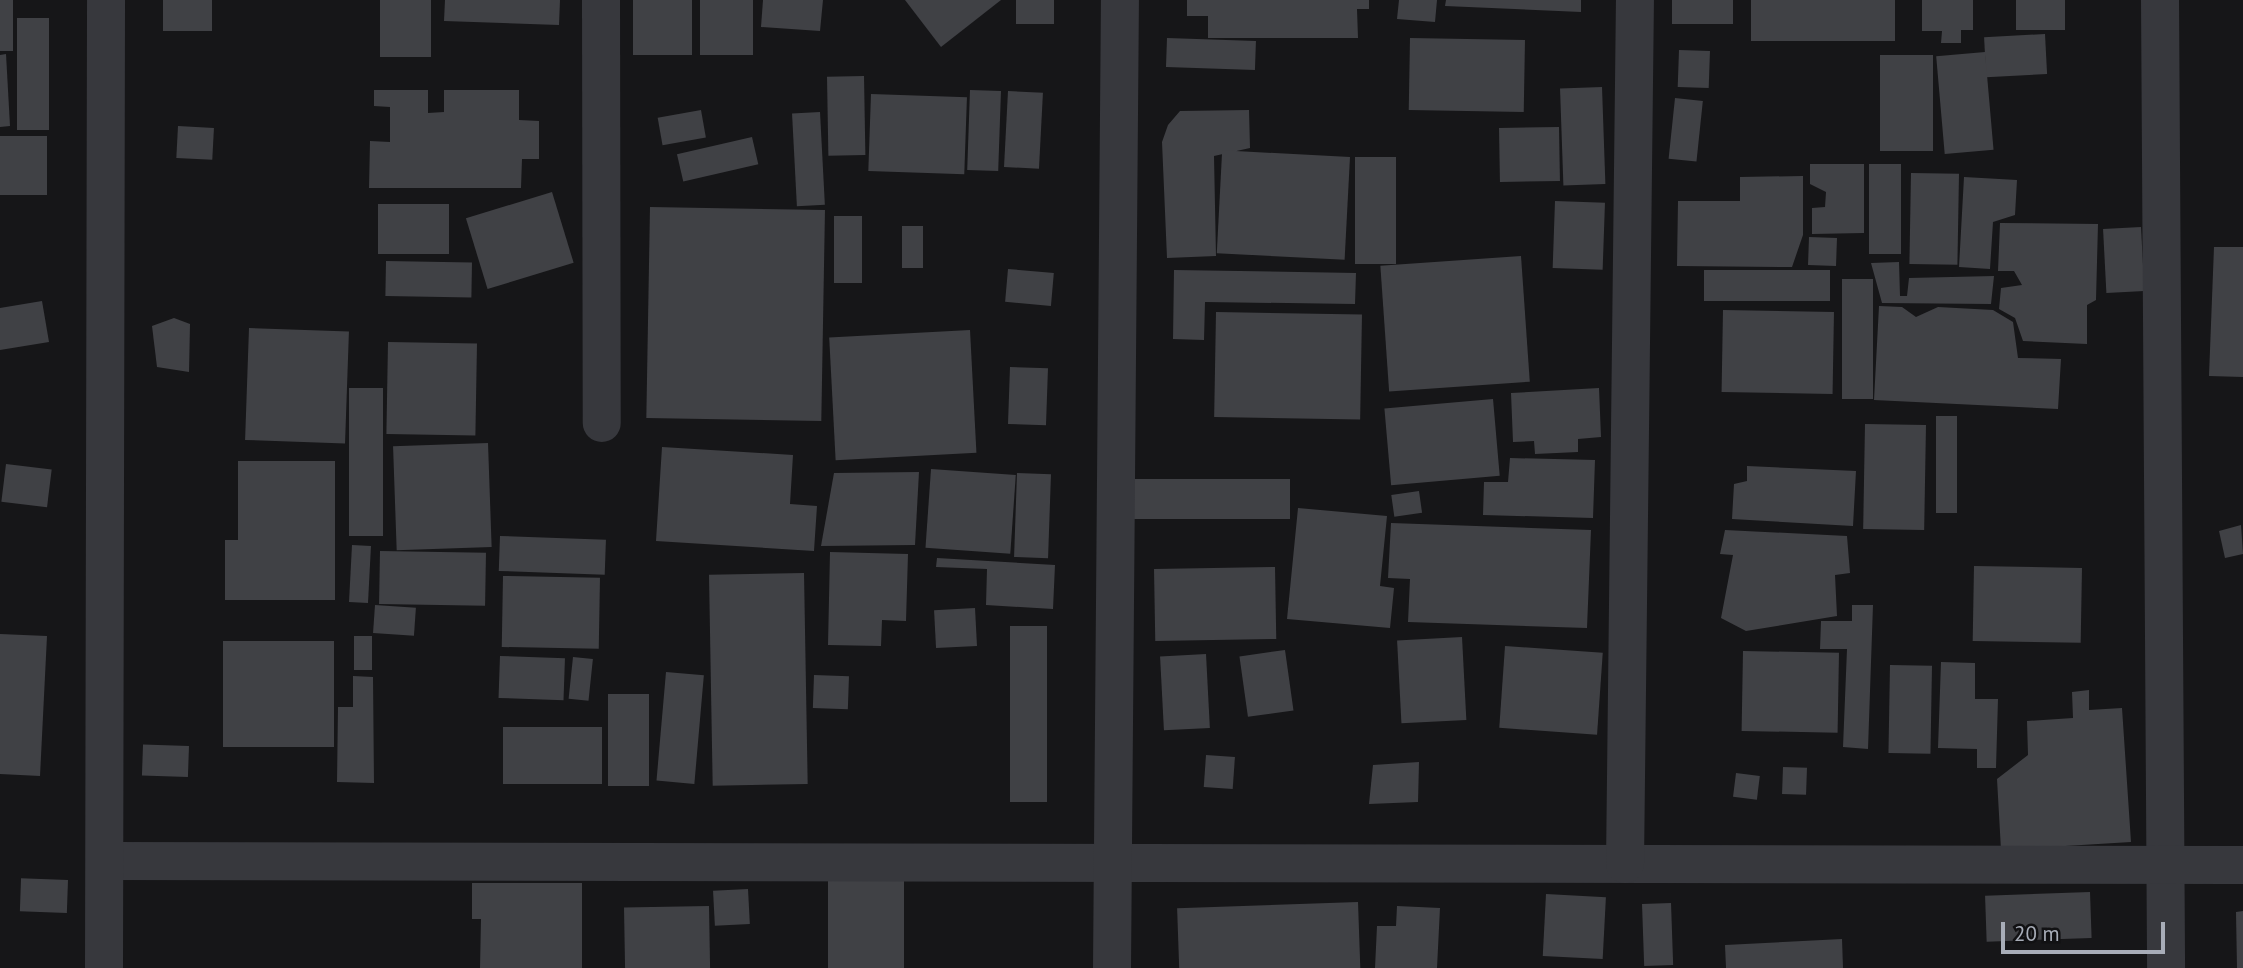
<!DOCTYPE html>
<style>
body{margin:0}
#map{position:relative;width:2243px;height:968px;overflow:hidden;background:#161618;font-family:"PT Sans",sans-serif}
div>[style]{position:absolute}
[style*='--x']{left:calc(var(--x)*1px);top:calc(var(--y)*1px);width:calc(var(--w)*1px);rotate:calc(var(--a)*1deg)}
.building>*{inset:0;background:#404145;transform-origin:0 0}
.minor>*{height:38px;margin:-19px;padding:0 19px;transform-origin:19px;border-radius:19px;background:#37383d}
span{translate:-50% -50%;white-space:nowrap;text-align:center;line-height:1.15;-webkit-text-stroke:6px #111113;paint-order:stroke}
.scale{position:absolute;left:2001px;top:922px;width:164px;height:32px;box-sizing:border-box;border:4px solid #a8adb8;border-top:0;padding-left:9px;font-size:21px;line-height:24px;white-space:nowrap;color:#a8adb8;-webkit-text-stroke:5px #111113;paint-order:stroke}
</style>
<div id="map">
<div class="building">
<i style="left:0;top:0;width:13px;height:51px"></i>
<i style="left:163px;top:0;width:49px;height:31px"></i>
<i style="left:380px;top:0;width:51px;height:57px"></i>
<i style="clip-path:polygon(445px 0,560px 0,559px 25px,444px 21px)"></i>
<i style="left:633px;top:0;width:59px;height:55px"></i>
<i style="left:700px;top:0;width:53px;height:55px"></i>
<i style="clip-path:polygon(763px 0,823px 0,820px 31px,761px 27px)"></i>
<i style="clip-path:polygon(905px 0,1001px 0,941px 47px)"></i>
<i style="left:1016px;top:0;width:38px;height:24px"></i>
<i style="clip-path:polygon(1187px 0,1369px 0,1369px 9px,1357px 9px,1358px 38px,1208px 38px,1208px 16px,1187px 16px)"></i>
<i style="clip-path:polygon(1399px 0,1437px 0,1435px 22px,1397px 19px)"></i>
<i style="clip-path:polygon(1446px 0,1581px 0,1581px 12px,1445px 6px)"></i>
<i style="left:1672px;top:0;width:61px;height:24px"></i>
<i style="left:1751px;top:0;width:144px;height:41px"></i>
<i style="clip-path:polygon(1922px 0,1973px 0,1973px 30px,1961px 30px,1961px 43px,1941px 43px,1942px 31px,1922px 31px)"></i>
<i style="left:2016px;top:0;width:49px;height:30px"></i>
<i style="left:17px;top:18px;width:32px;height:112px"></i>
<i style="left:2045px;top:34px;width:40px;height:61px;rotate:87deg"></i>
<i style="left:1167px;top:38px;width:89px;height:29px;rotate:2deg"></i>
<i style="left:1410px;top:38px;width:115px;height:72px;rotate:1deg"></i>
<i style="left:1679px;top:50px;width:31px;height:37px;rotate:2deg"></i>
<i style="left:1985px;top:52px;width:98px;height:49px;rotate:85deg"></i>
<i style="clip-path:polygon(6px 54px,10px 126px,0 127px,0 55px)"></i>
<i style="left:1880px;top:55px;width:53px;height:96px"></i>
<i style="left:864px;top:76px;width:79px;height:37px;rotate:89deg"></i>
<i style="left:1602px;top:87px;width:97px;height:42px;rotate:88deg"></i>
<i style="clip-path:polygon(374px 90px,428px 90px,428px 113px,444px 112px,444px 90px,519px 90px,519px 120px,539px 121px,539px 159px,522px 159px,521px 188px,369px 188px,370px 141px,390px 142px,390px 107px,374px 106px)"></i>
<i style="left:970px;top:90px;width:31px;height:80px;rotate:2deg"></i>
<i style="left:1008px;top:91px;width:35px;height:76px;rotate:3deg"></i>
<i style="left:871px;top:94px;width:96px;height:77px;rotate:2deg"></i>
<i style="left:1675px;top:98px;width:28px;height:61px;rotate:6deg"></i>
<i style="left:701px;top:110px;width:28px;height:44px;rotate:80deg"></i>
<i style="clip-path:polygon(1249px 110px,1250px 148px,1214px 156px,1216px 256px,1167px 258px,1162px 142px,1168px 125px,1180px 111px)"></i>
<i style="left:820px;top:112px;width:93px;height:28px;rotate:87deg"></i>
<i style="left:178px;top:126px;width:36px;height:32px;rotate:3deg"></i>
<i style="left:1559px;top:127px;width:54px;height:60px;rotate:89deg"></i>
<i style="left:0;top:136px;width:47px;height:59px"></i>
<i style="left:752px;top:137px;width:28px;height:77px;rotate:77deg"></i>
<i style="left:1350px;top:157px;width:103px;height:128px;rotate:93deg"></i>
<i style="left:1355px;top:157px;width:41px;height:107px"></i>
<i style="clip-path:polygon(1810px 164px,1864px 164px,1864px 233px,1812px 234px,1812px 208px,1825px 207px,1826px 192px,1810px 184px)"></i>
<i style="left:1869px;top:164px;width:32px;height:90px"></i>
<i style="left:1911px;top:173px;width:48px;height:91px;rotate:1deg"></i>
<i style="clip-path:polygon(1803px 176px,1803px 235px,1792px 267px,1677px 266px,1678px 201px,1740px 201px,1740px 177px)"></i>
<i style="clip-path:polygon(1964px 177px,2017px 180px,2015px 215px,1993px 222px,1990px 269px,1959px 267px)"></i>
<i style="left:552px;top:192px;width:74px;height:90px;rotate:73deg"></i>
<i style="left:1555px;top:201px;width:50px;height:67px;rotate:2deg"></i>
<i style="left:378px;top:204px;width:71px;height:50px"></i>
<i style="left:650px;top:207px;width:175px;height:211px;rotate:1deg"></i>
<i style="left:834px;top:216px;width:28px;height:67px"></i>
<i style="clip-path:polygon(2000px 223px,2098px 224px,2096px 300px,2087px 305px,2087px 344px,2023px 341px,2015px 318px,1999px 309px,2001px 288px,2022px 285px,2014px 271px,1998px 271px)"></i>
<i style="left:902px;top:226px;width:21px;height:42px"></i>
<i style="left:2141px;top:227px;width:64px;height:38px;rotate:87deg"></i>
<i style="left:1809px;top:237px;width:28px;height:28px;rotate:2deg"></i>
<i style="clip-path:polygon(2214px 247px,2243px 247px,2243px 377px,2209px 376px)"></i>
<i style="left:1521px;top:256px;width:126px;height:141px;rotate:86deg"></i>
<i style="left:386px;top:261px;width:86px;height:35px;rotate:1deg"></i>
<i style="clip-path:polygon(1899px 262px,1900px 296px,1907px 296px,1909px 278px,1994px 276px,1991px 304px,1882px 303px,1871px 263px)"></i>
<i style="left:1008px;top:269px;width:46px;height:33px;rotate:5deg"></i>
<i style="clip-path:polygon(1174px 270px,1356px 273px,1355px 304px,1205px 302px,1204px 340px,1173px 339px)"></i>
<i style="left:1704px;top:270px;width:126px;height:31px"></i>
<i style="left:1842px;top:279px;width:31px;height:120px"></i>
<i style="clip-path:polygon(42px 301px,49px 342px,0 350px,0 308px)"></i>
<i style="clip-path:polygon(1879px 306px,1902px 307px,1916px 317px,1938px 307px,1993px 310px,2013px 322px,2018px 358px,2061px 359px,2058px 409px,1874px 400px)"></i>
<i style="left:1723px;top:310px;width:111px;height:82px;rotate:1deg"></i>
<i style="left:1216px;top:312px;width:146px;height:105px;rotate:1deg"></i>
<i style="clip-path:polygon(174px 318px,190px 324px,189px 372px,157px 367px,152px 326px)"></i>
<i style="left:249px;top:328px;width:100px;height:112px;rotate:2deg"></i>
<i style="left:970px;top:330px;width:123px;height:141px;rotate:87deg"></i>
<i style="left:388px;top:342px;width:89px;height:92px;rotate:1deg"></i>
<i style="left:1010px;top:367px;width:38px;height:57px;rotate:2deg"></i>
<i style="left:383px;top:388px;width:148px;height:34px;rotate:90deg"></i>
<i style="clip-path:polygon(1599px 388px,1601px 437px,1578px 439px,1578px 452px,1535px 454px,1534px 441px,1513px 442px,1511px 393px)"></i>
<i style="left:1493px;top:399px;width:77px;height:109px;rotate:85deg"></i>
<i style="left:1936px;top:416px;width:21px;height:97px"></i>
<i style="left:1865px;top:424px;width:61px;height:105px;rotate:1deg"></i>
<i style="left:488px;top:443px;width:104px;height:95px;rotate:88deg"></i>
<i style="clip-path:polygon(662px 447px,793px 455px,790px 504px,817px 506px,814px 551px,656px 541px)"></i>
<i style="clip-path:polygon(1510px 458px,1595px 460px,1593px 518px,1483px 515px,1484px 482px,1508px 482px)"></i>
<i style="clip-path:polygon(238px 461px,335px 461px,335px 600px,225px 600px,225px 540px,238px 540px)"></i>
<i style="left:6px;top:464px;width:46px;height:38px;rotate:7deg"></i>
<i style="clip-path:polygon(1747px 466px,1856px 471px,1853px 526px,1732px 519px,1734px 484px,1747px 481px)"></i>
<i style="left:931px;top:469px;width:85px;height:79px;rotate:4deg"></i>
<i style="clip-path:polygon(919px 472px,915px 545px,821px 546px,834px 473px)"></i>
<i style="left:1017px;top:473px;width:34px;height:84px;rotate:2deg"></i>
<i style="left:1290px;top:479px;width:40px;height:168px;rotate:90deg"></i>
<i style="left:1419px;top:491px;width:22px;height:28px;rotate:82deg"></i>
<i style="clip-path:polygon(1298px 508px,1387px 516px,1380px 586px,1394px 588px,1390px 628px,1287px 619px)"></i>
<i style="clip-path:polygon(1391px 523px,1591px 530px,1587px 628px,1408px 622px,1410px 579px,1388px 578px)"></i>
<i style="clip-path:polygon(2241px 525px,2243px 554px,2225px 558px,2219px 531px)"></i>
<i style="clip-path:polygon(1725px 530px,1847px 536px,1850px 573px,1835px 575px,1837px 616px,1746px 631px,1721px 618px,1733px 555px,1720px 554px)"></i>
<i style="left:500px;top:536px;width:106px;height:35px;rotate:2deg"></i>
<i style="left:352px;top:545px;width:19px;height:57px;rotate:3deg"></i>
<i style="left:380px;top:551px;width:106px;height:53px;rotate:1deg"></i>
<i style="clip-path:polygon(830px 552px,908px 554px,906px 621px,882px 620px,881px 646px,828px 645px)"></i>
<i style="clip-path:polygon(937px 558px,1055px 565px,1053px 609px,986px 605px,987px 569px,936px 567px)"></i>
<i style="left:1974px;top:566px;width:108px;height:75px;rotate:1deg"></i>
<i style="left:1275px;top:567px;width:72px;height:121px;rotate:89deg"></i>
<i style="left:804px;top:573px;width:211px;height:95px;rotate:89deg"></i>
<i style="left:503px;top:576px;width:97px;height:71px;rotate:1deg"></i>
<i style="left:375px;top:605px;width:41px;height:28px;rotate:4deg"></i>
<i style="clip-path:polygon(1852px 605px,1873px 605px,1868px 749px,1843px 747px,1847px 649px,1820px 649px,1821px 621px,1852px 621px)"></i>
<i style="left:975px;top:608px;width:38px;height:41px;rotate:87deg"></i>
<i style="left:1010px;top:626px;width:37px;height:176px"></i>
<i style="clip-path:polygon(0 634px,47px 636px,40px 776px,0 774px)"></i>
<i style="left:354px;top:636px;width:18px;height:34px"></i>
<i style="left:1462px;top:637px;width:83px;height:65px;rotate:87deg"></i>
<i style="left:223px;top:641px;width:111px;height:106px"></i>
<i style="left:1505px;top:646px;width:98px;height:82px;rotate:4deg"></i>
<i style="left:1285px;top:650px;width:61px;height:46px;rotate:82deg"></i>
<i style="left:1743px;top:651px;width:96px;height:80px;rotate:1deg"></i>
<i style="left:1206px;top:654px;width:74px;height:46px;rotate:87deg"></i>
<i style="left:500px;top:656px;width:65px;height:42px;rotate:2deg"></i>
<i style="left:573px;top:657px;width:20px;height:42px;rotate:6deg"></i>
<i style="clip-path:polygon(1941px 662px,1975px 663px,1975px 699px,1998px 699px,1996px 768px,1977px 768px,1977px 749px,1938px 748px)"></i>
<i style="left:1890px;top:665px;width:42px;height:88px;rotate:1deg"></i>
<i style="left:666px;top:672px;width:38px;height:109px;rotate:5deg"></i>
<i style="left:814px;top:675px;width:35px;height:33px;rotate:2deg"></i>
<i style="clip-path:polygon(353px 676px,373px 677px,374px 783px,337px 782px,338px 707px,353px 707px)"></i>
<i style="clip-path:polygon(2089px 690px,2089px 710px,2122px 708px,2131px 842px,2001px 850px,1997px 779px,2028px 755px,2027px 721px,2073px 718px,2072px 692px)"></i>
<i style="left:608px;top:694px;width:41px;height:92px"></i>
<i style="left:503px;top:727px;width:99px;height:57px"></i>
<i style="left:189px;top:746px;width:31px;height:46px;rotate:92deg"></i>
<i style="left:1206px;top:755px;width:29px;height:32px;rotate:4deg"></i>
<i style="clip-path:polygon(1419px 762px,1418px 802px,1369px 804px,1373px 765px)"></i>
<i style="left:1783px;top:767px;width:24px;height:27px;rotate:2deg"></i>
<i style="left:1736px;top:773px;width:24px;height:24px;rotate:7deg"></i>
<i style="left:828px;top:873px;width:76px;height:95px"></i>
<i style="left:68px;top:880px;width:33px;height:47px;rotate:92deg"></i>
<i style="clip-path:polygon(472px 883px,582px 883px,582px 968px,480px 968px,481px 919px,472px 919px)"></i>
<i style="left:748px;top:889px;width:35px;height:35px;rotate:87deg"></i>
<i style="left:2090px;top:892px;width:46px;height:105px;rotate:88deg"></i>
<i style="left:1546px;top:894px;width:60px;height:62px;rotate:3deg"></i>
<i style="left:1358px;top:902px;width:66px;height:181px;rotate:88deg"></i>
<i style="left:1671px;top:903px;width:62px;height:29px;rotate:88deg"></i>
<i style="left:709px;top:906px;width:62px;height:85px;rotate:89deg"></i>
<i style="clip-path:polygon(1397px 906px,1440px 908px,1437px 968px,1375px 968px,1377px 926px,1396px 926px)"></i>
<i style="clip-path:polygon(2243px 911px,2243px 968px,2237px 968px,2236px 912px)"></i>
<i style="clip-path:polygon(1842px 939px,1843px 968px,1726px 968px,1725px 945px)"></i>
</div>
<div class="minor">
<i style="--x:601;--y:0;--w:423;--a:89.9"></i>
<i style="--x:2160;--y:0;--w:968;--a:89.64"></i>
<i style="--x:106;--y:861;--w:2137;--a:0.11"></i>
<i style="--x:1625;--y:864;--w:864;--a:-89.34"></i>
<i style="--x:104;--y:968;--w:968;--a:-89.88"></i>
<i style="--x:1112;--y:968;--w:968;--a:-89.53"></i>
</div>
<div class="scale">20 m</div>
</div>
